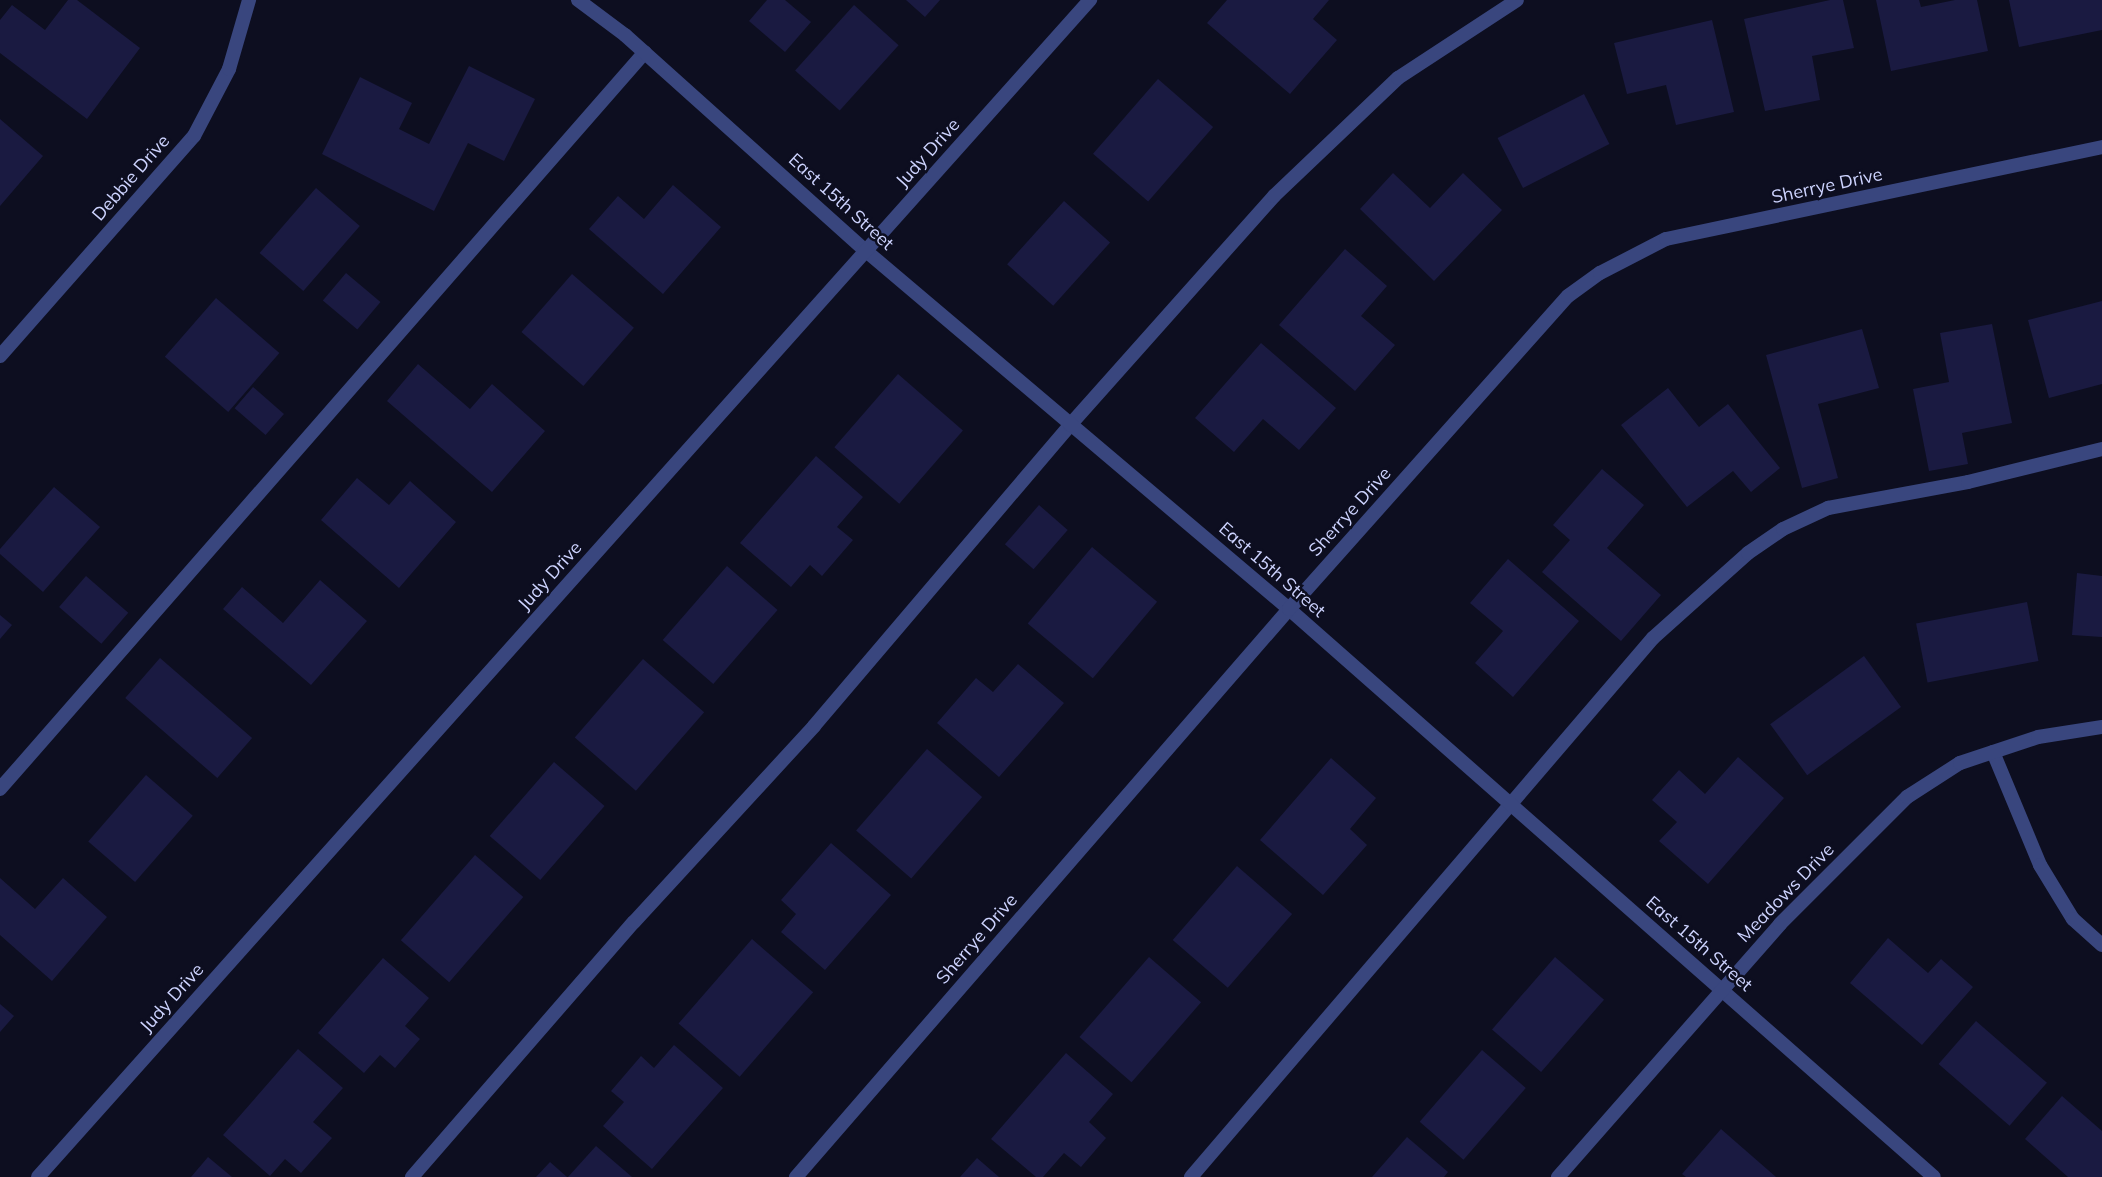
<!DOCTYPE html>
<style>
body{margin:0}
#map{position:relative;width:2102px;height:1177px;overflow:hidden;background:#0d0e20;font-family:Mulish,sans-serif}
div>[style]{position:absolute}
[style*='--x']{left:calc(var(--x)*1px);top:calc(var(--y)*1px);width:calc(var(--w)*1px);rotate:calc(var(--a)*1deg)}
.building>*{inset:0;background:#1a1a41;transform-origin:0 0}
.service>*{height:14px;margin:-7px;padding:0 7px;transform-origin:7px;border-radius:7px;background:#39467e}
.minor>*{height:14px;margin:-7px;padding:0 7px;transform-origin:7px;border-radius:7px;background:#39467e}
span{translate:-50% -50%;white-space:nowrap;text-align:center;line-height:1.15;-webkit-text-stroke:5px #0d0e20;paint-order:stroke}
.street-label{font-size:18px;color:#cdd3fe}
</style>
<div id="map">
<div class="building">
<i style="clip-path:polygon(68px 0,77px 0,140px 48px,87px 119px,0 53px,0 20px,12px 5px,45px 30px)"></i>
<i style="clip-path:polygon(767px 0,785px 0,811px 22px,785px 52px,749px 21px)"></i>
<i style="clip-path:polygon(906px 0,940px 0,925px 17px)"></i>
<i style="clip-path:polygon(1227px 0,1329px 0,1313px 19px,1337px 40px,1290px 94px,1207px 23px)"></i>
<i style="clip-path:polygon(1830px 0,1843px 0,1854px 48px,1812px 56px,1820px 100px,1765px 111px,1744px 19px)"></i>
<i style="clip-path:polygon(1876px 0,1919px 0,1921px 7px,1955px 0,1977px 0,1988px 51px,1891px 71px)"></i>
<i style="clip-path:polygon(2009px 0,2102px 0,2102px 30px,2019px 47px)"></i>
<i style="left:854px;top:5px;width:60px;height:88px;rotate:42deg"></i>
<i style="clip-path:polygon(1712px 20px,1734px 112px,1676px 125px,1666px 85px,1627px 94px,1614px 43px)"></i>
<i style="clip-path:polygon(469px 66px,535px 99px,504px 161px,468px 143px,434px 211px,322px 154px,360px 77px,412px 103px,399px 129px,429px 144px)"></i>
<i style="left:1158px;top:79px;width:73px;height:99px;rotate:41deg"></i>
<i style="left:1584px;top:94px;width:56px;height:97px;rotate:63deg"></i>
<i style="clip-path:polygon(0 119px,43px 156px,0 206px)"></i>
<i style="clip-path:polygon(1393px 173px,1430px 208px,1463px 173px,1502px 210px,1434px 281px,1360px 209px)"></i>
<i style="clip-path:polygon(673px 185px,721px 227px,663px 294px,589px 229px,618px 196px,644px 219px)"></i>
<i style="left:316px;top:188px;width:58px;height:86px;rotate:41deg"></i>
<i style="left:1064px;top:201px;width:62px;height:85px;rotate:42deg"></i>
<i style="clip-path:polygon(1345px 249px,1387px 286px,1361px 316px,1395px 345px,1355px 391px,1279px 325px)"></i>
<i style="left:346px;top:273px;width:45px;height:36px;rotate:40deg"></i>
<i style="left:572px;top:274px;width:82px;height:77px;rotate:41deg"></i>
<i style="left:216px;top:298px;width:84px;height:78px;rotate:41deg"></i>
<i style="clip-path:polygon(2102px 301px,2102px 384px,2049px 398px,2028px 320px)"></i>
<i style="clip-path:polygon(1992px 324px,2012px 423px,1962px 433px,1968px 464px,1929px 471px,1913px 389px,1949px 382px,1940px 333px)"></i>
<i style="clip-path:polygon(1862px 329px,1879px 388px,1818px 404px,1838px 478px,1802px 488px,1766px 355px)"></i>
<i style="clip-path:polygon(1261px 343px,1336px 408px,1299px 450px,1263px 419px,1234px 452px,1195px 418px)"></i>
<i style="clip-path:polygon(418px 364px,470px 409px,492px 384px,545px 431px,492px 492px,387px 401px)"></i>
<i style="left:898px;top:374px;width:86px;height:97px;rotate:41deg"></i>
<i style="left:253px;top:387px;width:41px;height:28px;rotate:41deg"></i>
<i style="clip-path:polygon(1668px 388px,1699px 427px,1728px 404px,1780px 468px,1751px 492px,1733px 471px,1687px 507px,1621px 425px)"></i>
<i style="clip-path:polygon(816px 456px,863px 497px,837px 527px,853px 540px,822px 576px,810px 565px,791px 587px,740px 543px)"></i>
<i style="clip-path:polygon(1602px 469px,1644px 505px,1607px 548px,1661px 595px,1621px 641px,1542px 572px,1570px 540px,1553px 525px)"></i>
<i style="clip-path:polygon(357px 478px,389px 505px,410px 481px,456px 522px,399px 588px,321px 520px)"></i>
<i style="clip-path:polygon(54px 487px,100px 527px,43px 592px,0 554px,0 549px)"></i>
<i style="left:1039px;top:505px;width:38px;height:52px;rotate:41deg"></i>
<i style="left:1092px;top:547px;width:85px;height:100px;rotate:40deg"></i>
<i style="clip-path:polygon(1508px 559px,1579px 621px,1513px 697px,1475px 663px,1503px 631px,1470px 603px)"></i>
<i style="left:727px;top:566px;width:67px;height:98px;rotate:41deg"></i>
<i style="clip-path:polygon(2077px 573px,2102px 576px,2102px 637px,2072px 635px)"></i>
<i style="left:86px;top:576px;width:56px;height:41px;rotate:41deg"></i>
<i style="clip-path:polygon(320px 580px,367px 621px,311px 685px,223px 609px,242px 587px,283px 623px)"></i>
<i style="left:2027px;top:602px;width:60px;height:113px;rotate:79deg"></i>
<i style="clip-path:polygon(0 615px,12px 625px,0 639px)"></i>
<i style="left:1864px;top:656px;width:63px;height:116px;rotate:54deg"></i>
<i style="left:160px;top:658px;width:122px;height:53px;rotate:41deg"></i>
<i style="left:643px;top:659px;width:81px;height:104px;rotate:41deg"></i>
<i style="clip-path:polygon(1018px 664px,1064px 703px,999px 777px,937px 723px,976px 678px,993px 692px)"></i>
<i style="left:927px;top:749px;width:73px;height:108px;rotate:41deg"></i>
<i style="clip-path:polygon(1738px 757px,1784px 798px,1708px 884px,1659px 841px,1677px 822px,1652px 800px,1679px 770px,1705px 794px)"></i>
<i style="clip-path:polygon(1331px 758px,1376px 798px,1350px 829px,1367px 845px,1323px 895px,1260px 840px)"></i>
<i style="left:554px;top:762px;width:67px;height:98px;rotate:41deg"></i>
<i style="left:146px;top:775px;width:62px;height:88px;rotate:41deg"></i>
<i style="clip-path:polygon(831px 843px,891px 895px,825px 970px,781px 932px,796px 914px,781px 900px)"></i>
<i style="left:475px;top:855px;width:64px;height:113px;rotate:41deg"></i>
<i style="left:1237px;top:866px;width:73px;height:98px;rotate:41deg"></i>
<i style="clip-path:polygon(0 878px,35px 909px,63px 878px,107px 917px,52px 981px,0 935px)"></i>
<i style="clip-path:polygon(1888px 938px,1928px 973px,1941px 959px,1973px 987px,1922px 1045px,1850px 983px)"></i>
<i style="left:752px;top:939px;width:81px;height:112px;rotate:41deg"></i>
<i style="left:1149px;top:957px;width:69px;height:106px;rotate:41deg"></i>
<i style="left:1555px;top:957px;width:65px;height:96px;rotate:41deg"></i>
<i style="clip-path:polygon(383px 958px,429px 998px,405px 1026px,420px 1039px,395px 1068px,380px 1055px,364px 1073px,318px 1033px)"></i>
<i style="clip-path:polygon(0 1004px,14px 1016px,0 1032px)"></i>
<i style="left:1976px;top:1021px;width:94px;height:57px;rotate:41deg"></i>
<i style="clip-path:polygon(674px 1045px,723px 1088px,652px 1169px,603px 1126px,624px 1102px,611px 1091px,641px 1056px,654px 1068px)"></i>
<i style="clip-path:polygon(298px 1049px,343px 1088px,313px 1122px,332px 1138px,301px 1173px,285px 1159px,270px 1176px,223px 1135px)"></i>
<i style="left:1482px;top:1050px;width:58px;height:95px;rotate:41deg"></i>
<i style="clip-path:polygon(1066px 1053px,1113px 1094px,1089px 1122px,1106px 1138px,1081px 1167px,1064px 1153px,1043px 1177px,1036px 1177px,991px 1139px)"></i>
<i style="clip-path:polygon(2062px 1096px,2102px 1131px,2102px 1177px,2068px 1177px,2025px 1139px)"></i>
<i style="clip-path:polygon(1721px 1129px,1776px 1177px,1686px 1177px,1682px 1174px)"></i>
<i style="clip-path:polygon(1407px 1137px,1448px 1172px,1444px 1177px,1372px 1177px)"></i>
<i style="clip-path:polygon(596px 1146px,632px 1177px,568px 1177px)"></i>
<i style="clip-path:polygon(208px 1157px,232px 1177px,191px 1177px)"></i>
<i style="clip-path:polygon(977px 1158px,999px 1177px,960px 1177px)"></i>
<i style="clip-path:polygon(550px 1162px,567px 1177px,536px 1177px)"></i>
</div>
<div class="service">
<i style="--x:1993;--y:752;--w:122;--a:67.4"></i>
<i style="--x:2040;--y:865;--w:63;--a:58.6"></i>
<i style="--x:2073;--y:919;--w:39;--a:42"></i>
<i style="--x:0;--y:789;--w:979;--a:-48.81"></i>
<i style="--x:412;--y:1177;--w:338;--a:-49"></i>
<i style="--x:634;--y:922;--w:266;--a:-47.4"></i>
<i style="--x:814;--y:726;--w:395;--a:-49.6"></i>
<i style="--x:1070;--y:425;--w:307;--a:-48.3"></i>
<i style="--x:1274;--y:196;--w:171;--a:-43.6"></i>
<i style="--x:1398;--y:78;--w:142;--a:-33.2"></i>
<i style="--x:1191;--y:1177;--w:710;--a:-49.4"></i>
<i style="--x:1653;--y:638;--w:127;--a:-41.8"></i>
<i style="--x:1748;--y:553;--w:42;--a:-34.4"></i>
<i style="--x:1783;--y:529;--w:50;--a:-25"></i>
<i style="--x:1828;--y:508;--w:142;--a:-10.5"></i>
<i style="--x:1968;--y:482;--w:138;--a:-13.8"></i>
</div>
<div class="minor">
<i style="--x:578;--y:0;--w:59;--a:36.7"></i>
<i style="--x:625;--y:35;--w:324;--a:41.9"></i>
<i style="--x:866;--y:251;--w:554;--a:40.24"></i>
<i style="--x:1289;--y:609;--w:859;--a:41.37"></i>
<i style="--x:0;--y:356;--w:293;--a:-48.6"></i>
<i style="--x:194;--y:136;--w:76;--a:-62.4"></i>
<i style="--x:229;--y:69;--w:72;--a:-73.8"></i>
<i style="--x:38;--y:1177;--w:1579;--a:-48.21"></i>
<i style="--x:796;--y:1177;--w:752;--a:-49.04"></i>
<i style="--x:1289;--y:609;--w:419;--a:-48.3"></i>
<i style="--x:1568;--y:296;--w:39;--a:-36"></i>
<i style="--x:1600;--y:273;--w:74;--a:-27.3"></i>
<i style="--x:1666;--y:239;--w:446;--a:-11.9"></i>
<i style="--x:1558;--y:1177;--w:337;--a:-48.7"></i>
<i style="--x:1780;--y:924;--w:180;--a:-45"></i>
<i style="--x:1907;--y:797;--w:63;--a:-32.7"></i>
<i style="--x:1960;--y:763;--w:82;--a:-18.4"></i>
<i style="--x:2038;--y:737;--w:65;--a:-8.9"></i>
</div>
<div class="street-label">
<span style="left:928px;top:153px;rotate:-48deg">Judy Drive</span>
<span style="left:131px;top:178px;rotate:-49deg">Debbie Drive</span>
<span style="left:1827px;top:186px;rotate:-12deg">Sherrye Drive</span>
<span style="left:841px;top:202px;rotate:42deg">East 15th Street</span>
<span style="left:1350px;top:512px;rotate:-48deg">Sherrye Drive</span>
<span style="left:1272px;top:570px;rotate:41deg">East 15th Street</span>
<span style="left:550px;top:576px;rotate:-48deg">Judy Drive</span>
<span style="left:1786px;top:893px;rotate:-46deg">Meadows Drive</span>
<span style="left:977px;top:939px;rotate:-49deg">Sherrye Drive</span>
<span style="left:1699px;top:944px;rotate:41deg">East 15th Street</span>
<span style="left:172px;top:998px;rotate:-48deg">Judy Drive</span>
</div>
</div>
